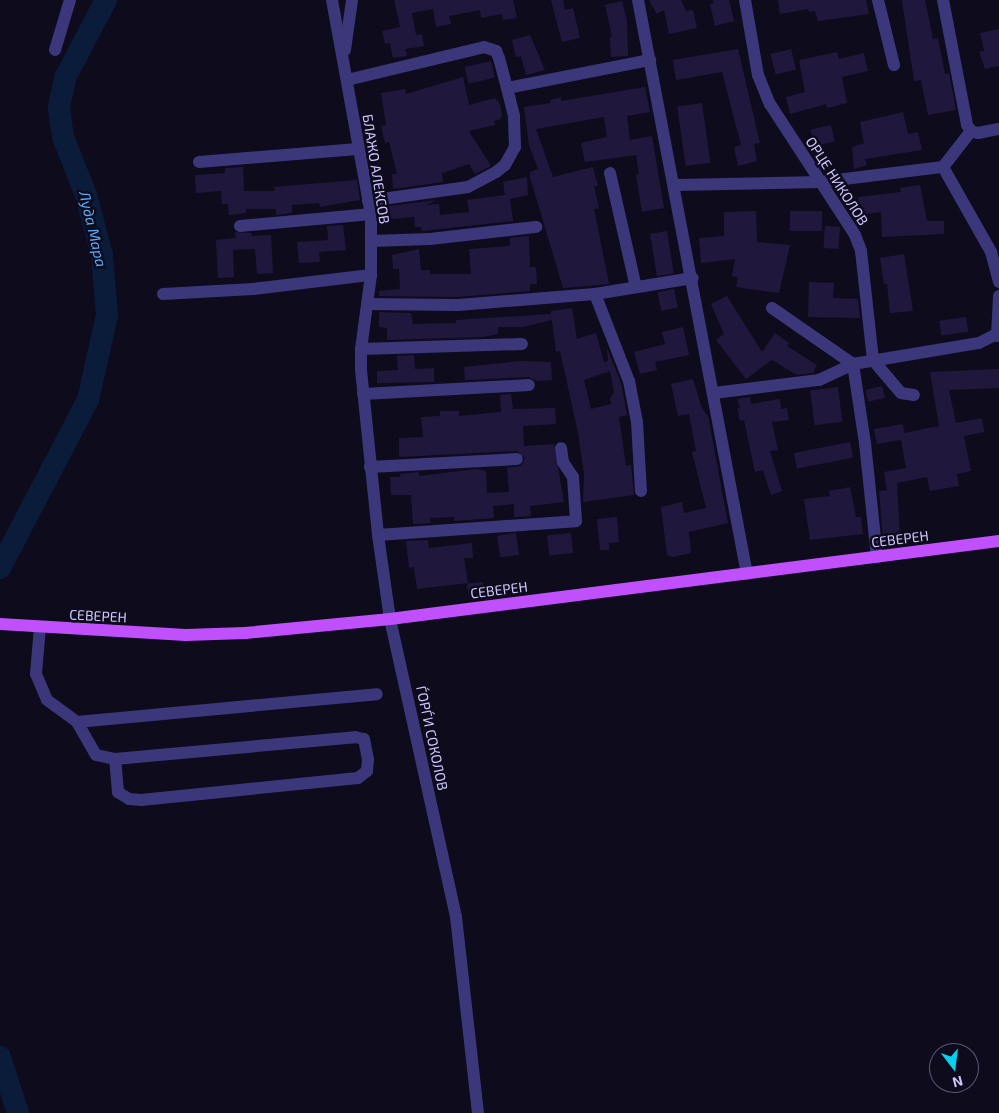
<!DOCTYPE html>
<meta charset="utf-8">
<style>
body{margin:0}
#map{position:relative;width:999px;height:1113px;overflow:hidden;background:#0e0b1c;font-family:"Exo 2",sans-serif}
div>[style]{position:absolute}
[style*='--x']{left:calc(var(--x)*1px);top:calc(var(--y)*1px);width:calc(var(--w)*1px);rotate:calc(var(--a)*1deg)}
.river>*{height:22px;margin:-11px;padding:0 11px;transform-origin:11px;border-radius:11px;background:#0b1c3b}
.building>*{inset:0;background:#20183c;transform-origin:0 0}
.minor>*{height:12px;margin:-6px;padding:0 6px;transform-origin:6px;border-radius:6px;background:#3b377a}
.major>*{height:12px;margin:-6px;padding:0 6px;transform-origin:6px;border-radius:6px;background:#bf50fc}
span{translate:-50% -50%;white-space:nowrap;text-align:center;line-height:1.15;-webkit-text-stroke:5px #0e0b1c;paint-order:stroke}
.street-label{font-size:14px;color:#cec7fe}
.water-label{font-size:15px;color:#57acfc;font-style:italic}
.north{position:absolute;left:929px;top:1043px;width:50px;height:50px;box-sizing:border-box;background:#0e0b1c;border:1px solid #5b5676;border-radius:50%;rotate:165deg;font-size:14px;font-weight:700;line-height:20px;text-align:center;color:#cec7fe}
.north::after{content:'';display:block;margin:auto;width:18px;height:22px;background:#04d1ed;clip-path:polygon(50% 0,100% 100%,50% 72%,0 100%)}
</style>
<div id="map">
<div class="river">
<i style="--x:0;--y:568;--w:190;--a:-62.4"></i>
<i style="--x:88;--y:400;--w:87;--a:-77.4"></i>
<i style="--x:107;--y:315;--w:60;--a:-94.8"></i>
<i style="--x:102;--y:255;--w:62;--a:-104.9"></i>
<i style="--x:86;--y:195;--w:62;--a:-111.6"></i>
<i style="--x:63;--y:137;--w:30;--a:-98"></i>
<i style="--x:59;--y:107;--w:30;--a:-78"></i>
<i style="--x:65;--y:78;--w:88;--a:-62.3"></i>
<i style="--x:0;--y:1057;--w:59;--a:72.2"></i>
</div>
<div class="building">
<i style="clip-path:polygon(394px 0,513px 0,517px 18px,503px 20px,502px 14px,481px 18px,480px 10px,449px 16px,451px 24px,436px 27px,433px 9px,412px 13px,416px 35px,422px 34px,424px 46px,405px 49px,407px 56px,393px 58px,390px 43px,385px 44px,382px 31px,400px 27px)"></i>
<i style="clip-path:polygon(551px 0,563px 0,565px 10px,573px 8px,580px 38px,562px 42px)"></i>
<i style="clip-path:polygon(649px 0,681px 0,686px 11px,693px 10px,697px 28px,669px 34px,664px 10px,657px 14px)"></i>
<i style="clip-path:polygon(713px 0,729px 0,734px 21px,715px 26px,710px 4px,714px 3px)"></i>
<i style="clip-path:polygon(778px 0,866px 0,869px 14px,818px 21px,815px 11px,809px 12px,808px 9px,780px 14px)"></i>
<i style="clip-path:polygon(902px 0,925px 0,933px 39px,938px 38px,945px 74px,949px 73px,956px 110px,928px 115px,921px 80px,914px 81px)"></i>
<i style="clip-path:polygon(622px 1px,627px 21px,628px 56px,611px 57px,610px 37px,612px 37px,605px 5px)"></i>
<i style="clip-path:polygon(999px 29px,999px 66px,985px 69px,979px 52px,984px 51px,980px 33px)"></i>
<i style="clip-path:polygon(530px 35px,545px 70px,526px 75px,521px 56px,516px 57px,512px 40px)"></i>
<i style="clip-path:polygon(738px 49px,760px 143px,754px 144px,757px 161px,738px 166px,734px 147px,741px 145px,722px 72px,676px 80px,673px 60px)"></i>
<i style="left:791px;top:49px;width:21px;height:21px;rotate:76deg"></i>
<i style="clip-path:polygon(837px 52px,839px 59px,864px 53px,868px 71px,842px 77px,847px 103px,827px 108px,826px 104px,790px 114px,786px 97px,805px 92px,799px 60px)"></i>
<i style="left:491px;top:61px;width:17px;height:27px;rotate:77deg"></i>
<i style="clip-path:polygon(463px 77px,469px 105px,495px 98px,500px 104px,502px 115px,501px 119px,494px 121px,495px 125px,469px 131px,491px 166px,475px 174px,469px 164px,442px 173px,443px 182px,393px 189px,392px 174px,397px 174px,389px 142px,385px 143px,381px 126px,386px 125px,381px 93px,405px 89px,406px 94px)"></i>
<i style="clip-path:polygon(645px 87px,650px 112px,627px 116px,630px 140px,652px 136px,664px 208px,642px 212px,636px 175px,639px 174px,636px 155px,585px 162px,581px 143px,607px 137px,604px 117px,536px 129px,553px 177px,593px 167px,598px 186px,594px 186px,599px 208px,594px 209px,609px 284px,563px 288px,530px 177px,530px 172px,538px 169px,529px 145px,524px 107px,551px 103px,550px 100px,561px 97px,561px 101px)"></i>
<i style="left:702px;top:103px;width:60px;height:25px;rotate:82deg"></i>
<i style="clip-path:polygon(903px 112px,908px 134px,918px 132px,922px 150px,865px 159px,867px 165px,854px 169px,852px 147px,864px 143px,860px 122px)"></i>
<i style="left:831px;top:125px;width:17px;height:21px;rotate:77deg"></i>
<i style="clip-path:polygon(243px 167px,244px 191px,275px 191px,274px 187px,357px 180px,360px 200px,320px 207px,319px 203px,292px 205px,292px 213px,276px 215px,276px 209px,246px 209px,246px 213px,229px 215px,228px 204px,222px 204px,221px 191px,196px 193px,195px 175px,225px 173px,225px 168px)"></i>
<i style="clip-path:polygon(527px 177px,528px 195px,510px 199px,513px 221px,422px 231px,421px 227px,415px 227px,414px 217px,381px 220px,380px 207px,437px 200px,426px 205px,439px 204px,440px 215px,469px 212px,467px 200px,505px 195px,503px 182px)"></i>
<i style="clip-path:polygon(920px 185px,927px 221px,944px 221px,944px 234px,882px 237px,881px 212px,860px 215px,858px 197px,901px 192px,900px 188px)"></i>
<i style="clip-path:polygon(756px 211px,757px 242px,790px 245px,779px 293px,736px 287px,738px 277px,732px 276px,735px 259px,701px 263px,699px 238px,724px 236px,724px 212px)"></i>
<i style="left:822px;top:211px;width:20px;height:32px;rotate:90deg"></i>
<i style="clip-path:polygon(343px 225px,346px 250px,319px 252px,320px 262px,299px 263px,297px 242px,328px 240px,327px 226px)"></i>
<i style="left:825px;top:226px;width:15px;height:22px;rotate:4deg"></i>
<i style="left:667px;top:231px;width:43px;height:17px;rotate:81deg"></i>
<i style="clip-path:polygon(235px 232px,251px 233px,252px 236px,271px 235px,273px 273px,257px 274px,255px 249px,233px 250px,234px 277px,218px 278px,216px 240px,236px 238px)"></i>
<i style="clip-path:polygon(529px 236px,530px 267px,536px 267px,537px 284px,530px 284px,530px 291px,458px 297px,379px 296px,379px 291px,400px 289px,399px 269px,393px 269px,392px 255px,419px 249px,421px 270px,430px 270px,430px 274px,471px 274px,469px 249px,510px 246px,510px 238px)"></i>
<i style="clip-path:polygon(904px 254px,913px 311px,890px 313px,887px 284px,884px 284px,880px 258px)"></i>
<i style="clip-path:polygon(809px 282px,834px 283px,833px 298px,858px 299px,860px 318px,808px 317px)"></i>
<i style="left:674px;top:289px;width:19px;height:17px;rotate:78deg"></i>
<i style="clip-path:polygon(727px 296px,762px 352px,775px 333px,789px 343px,787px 346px,817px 365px,813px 373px,797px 375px,772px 360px,746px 379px,716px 340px,724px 334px,711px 304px)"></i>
<i style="clip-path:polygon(evenodd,572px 308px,577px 339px,596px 333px,604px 362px,608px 361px,607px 348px,621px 383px,627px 415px,619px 417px,626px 466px,631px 465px,634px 495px,583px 502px,584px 474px,578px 433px,560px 351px,556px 352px,552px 320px,523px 327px,498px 327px,498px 334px,483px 337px,387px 340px,387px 328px,379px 327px,379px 312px,411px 313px,413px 324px,456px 323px,456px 320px,551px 314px,551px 311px,572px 308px,610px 371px,614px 392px,610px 398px,611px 404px,591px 409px,584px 380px,610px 371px)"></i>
<i style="left:966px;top:317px;width:15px;height:27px;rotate:82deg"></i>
<i style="clip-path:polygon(683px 327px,689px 355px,655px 362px,657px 370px,640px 374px,634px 352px,665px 344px,662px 332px)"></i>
<i style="clip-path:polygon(414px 355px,415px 369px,434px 368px,434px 382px,377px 383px,377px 371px,398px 370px,397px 356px)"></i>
<i style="clip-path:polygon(521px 361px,551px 362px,552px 380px,536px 381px,529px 377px,465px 380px,464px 367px)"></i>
<i style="clip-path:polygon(999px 369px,999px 388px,949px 390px,956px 423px,982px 418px,984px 432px,964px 436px,971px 471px,957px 474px,959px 486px,930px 491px,927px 477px,897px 483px,900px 538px,883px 538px,879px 491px,887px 490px,884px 472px,906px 468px,901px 440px,877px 444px,874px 429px,903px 424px,904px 433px,939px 426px,930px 372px)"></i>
<i style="clip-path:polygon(693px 379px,702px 408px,708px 416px,728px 523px,689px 532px,691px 553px,673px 557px,667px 555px,661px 507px,682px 502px,684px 513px,706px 508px,692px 452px,696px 451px,689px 414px,678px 416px,671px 384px)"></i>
<i style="left:882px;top:386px;width:12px;height:17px;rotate:76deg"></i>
<i style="left:838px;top:387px;width:35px;height:28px;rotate:83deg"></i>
<i style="clip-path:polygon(511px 394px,513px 409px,555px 408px,556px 424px,523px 426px,524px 446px,554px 444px,564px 502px,530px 506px,531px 516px,514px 517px,514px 504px,493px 506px,494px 518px,454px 521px,454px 517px,430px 518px,431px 523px,413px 524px,411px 495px,391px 495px,390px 477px,400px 477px,400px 474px,419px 472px,419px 476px,476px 469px,486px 471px,487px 493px,509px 492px,507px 468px,521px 466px,525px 458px,517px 451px,399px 457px,399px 438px,423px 437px,421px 417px,440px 416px,440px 411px,459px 411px,459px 416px,501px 412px,500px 395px)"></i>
<i style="clip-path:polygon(750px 397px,751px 404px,780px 399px,781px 409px,787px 408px,789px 420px,772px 422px,778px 450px,770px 451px,782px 491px,771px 495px,763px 470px,755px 472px,744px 420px,740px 421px,737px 408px,740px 408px,737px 399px)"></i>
<i style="left:850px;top:442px;width:16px;height:57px;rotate:79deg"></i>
<i style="clip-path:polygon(850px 487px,856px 517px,861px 517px,863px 534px,810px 540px,804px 499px,830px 496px,829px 491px)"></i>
<i style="clip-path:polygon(617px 517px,619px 542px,609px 543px,609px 550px,600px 550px,597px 519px)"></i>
<i style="left:516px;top:533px;width:22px;height:19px;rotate:82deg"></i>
<i style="left:571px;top:533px;width:20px;height:24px;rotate:84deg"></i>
<i style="clip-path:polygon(428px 540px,429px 548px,472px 543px,473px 558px,464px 558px,468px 583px,417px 589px,414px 567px,409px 568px,406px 541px)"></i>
<i style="left:483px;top:582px;width:10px;height:16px;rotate:84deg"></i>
</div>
<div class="minor">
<i style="--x:332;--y:0;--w:218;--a:79.7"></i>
<i style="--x:371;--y:214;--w:61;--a:90"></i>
<i style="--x:371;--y:275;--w:75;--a:97.7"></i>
<i style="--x:361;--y:349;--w:21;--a:90"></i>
<i style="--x:361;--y:370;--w:166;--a:84.1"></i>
<i style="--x:378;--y:535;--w:85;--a:81.9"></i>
<i style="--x:390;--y:619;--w:305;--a:77.5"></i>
<i style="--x:456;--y:917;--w:197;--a:83.6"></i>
<i style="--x:638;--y:0;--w:584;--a:79.25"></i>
<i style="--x:745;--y:0;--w:76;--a:80.2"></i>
<i style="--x:758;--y:75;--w:31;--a:68"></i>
<i style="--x:770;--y:104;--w:156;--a:57"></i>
<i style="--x:855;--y:235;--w:17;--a:69"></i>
<i style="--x:861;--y:251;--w:110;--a:83.7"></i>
<i style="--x:873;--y:360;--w:43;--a:49.7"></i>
<i style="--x:901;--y:393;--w:13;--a:9"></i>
<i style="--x:878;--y:0;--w:67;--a:76.2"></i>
<i style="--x:943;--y:0;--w:127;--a:79.1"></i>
<i style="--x:967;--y:125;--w:7;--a:56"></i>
<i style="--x:971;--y:131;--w:7;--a:16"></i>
<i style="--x:978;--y:133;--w:21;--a:-11"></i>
<i style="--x:55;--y:50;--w:52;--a:-73.3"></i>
<i style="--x:345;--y:50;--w:50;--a:-82"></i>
<i style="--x:347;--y:80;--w:141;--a:-13.5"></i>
<i style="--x:484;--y:47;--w:13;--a:18"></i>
<i style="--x:496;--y:51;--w:8;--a:67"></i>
<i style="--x:499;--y:58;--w:31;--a:75"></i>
<i style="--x:507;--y:88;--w:146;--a:-11.1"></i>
<i style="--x:199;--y:162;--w:159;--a:-4.7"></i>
<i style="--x:943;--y:167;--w:98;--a:60.5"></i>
<i style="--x:991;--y:252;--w:31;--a:75"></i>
<i style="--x:610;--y:173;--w:117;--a:77.2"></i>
<i style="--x:676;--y:185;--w:144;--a:-1.2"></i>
<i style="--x:820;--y:182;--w:124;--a:-7"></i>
<i style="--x:943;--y:167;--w:46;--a:-52.1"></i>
<i style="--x:368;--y:201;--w:101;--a:-8"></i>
<i style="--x:468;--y:187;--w:32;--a:-28"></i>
<i style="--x:496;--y:172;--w:11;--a:-38"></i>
<i style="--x:505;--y:165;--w:21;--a:-61"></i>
<i style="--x:515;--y:147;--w:31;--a:-92"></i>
<i style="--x:514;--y:116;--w:29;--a:-104"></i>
<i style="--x:240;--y:226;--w:132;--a:-5.2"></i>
<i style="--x:372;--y:241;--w:58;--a:-2"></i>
<i style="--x:430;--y:239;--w:107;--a:-6.5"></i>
<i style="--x:163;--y:294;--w:90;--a:-3.2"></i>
<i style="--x:253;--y:289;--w:119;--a:-6.8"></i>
<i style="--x:595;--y:294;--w:93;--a:68.7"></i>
<i style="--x:629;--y:381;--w:42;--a:79"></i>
<i style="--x:637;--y:422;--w:69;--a:86.7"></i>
<i style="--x:368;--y:304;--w:90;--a:0.6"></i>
<i style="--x:458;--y:305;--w:137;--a:-4.6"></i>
<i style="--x:595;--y:294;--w:99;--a:-9.3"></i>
<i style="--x:772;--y:308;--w:98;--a:34.7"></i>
<i style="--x:853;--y:364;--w:80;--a:81.4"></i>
<i style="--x:865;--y:443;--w:115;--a:84"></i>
<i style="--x:997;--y:336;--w:40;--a:-87.1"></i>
<i style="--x:361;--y:349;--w:161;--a:-1.8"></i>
<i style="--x:714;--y:393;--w:106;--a:-7.1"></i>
<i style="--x:819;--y:380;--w:38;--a:-25"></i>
<i style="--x:853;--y:364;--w:128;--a:-9.5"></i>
<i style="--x:979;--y:343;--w:22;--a:-27"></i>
<i style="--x:363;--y:394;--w:166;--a:-3.1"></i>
<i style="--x:370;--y:467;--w:147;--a:-3.1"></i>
<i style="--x:378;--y:535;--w:198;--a:-4"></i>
<i style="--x:576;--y:521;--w:44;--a:-93.9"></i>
<i style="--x:573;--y:477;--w:18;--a:-124"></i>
<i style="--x:563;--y:462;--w:14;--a:-98"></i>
<i style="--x:40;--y:627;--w:47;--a:94.9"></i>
<i style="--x:36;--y:674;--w:28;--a:67"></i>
<i style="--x:47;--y:700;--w:37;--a:36"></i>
<i style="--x:77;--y:722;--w:301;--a:-5.3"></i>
<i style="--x:77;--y:722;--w:38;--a:60"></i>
<i style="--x:96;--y:755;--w:19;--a:12"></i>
<i style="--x:115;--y:759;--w:241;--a:-5.2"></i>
<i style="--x:355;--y:737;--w:9;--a:13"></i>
<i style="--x:364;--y:739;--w:20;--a:79"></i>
<i style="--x:368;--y:759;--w:12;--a:95"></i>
<i style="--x:367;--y:771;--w:11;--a:142"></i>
<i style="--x:358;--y:778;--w:218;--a:174.2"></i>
<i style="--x:141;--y:800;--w:12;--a:-175"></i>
<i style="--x:129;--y:799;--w:13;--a:-148"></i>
<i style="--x:118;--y:792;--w:33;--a:-95"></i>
</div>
<div class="major">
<i style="--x:0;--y:624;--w:186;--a:3.4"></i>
<i style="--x:186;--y:635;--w:59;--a:-1.9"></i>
<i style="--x:245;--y:633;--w:146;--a:-5.5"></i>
<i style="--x:390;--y:619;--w:614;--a:-7.3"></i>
</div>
<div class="street-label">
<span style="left:376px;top:169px;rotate:81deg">БЛАЖО АЛЕКСОВ</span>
<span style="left:837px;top:181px;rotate:57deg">ОРЦЕ НИКОЛОВ</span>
<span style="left:900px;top:539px;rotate:-7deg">СЕВЕРЕН</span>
<span style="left:499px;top:590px;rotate:-7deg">СЕВЕРЕН</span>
<span style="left:98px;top:616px;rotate:3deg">СЕВЕРЕН</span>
<span style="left:432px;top:738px;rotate:78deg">ЃОРЃИ СОКОЛОВ</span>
</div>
<div class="water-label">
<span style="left:93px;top:229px;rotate:77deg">Луда Мара</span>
</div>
<div class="north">N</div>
</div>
